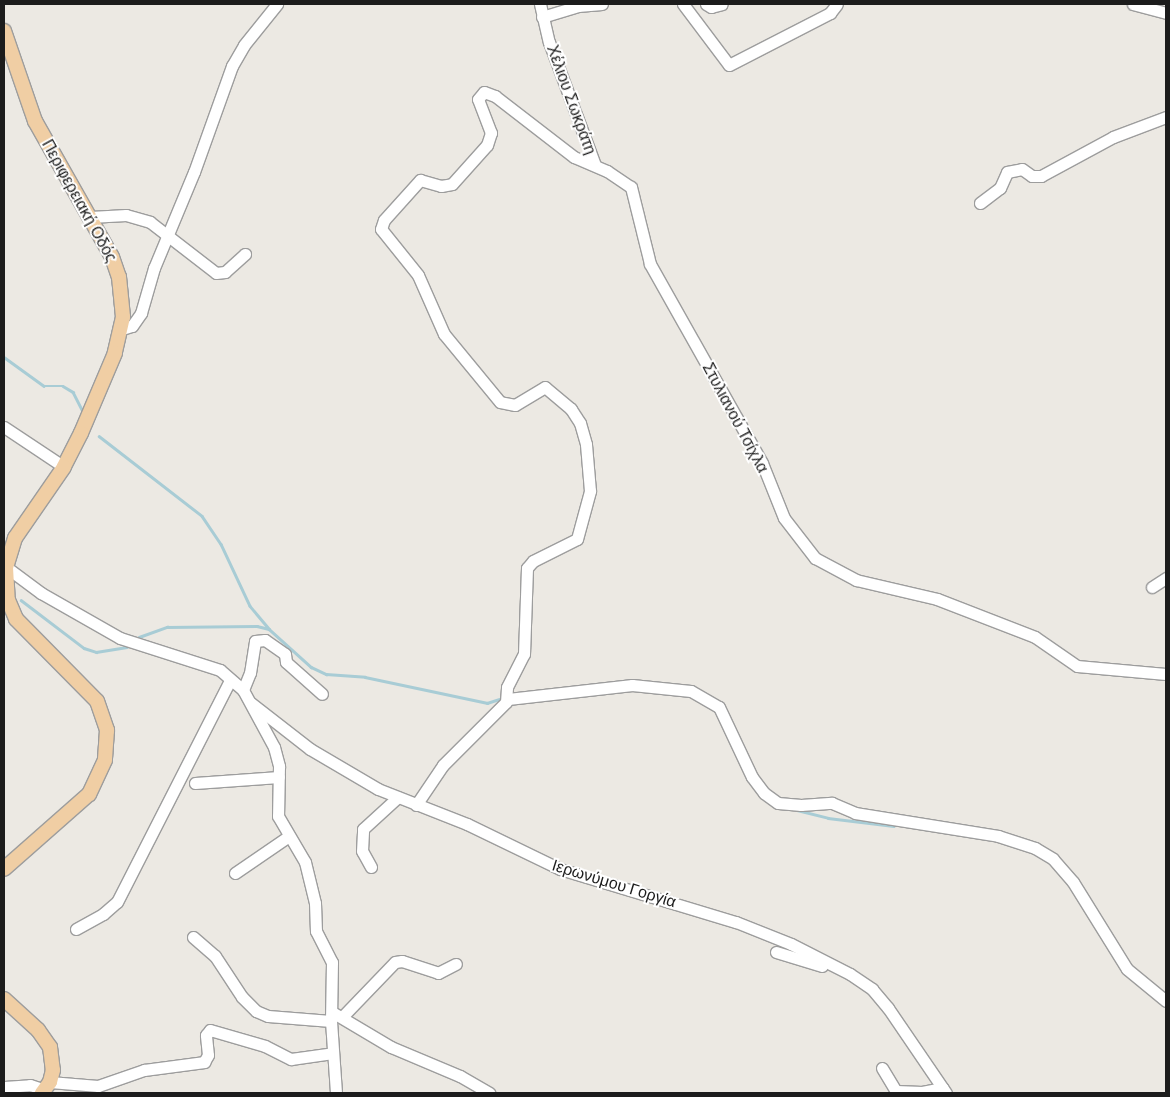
<!DOCTYPE html>
<meta charset="utf-8">
<style>
body{margin:0}
#map{position:relative;width:1170px;height:1097px;overflow:hidden;background:#ece9e3;font-family:"DM Sans",sans-serif}
div>[style]{position:absolute}
[style*='--x']{left:calc(var(--x)*1px);top:calc(var(--y)*1px);width:calc(var(--w)*1px);rotate:calc(var(--a)*1deg)}
.stream>*{height:2.5px;margin:-1.25px;padding:0 1.25px;transform-origin:1.25px;border-radius:1.25px;background:#a8ccd5}
.roads{filter:drop-shadow(1px 0 #9d9d9d) drop-shadow(-1px 0 #9d9d9d) drop-shadow(0 1px #9d9d9d) drop-shadow(0 -1px #9d9d9d)}
.minor>*{height:11px;margin:-5.5px;padding:0 5.5px;transform-origin:5.5px;border-radius:5.5px;background:#fff}
.major>*{height:14px;margin:-7px;padding:0 7px;transform-origin:7px;border-radius:7px;background:#f0cea4}
span{translate:-50% -50%;white-space:nowrap;text-align:center;line-height:1.15;-webkit-text-stroke:4px #fff;paint-order:stroke}
.street-label{font-size:16px;color:#1c1c1c}
.frame{position:absolute;inset:0;border:5px solid #1c1c1c;pointer-events:none}
</style>
<div id="map">
<div class="stream">
<i style="--x:4;--y:357;--w:49;--a:35.9"></i>
<i style="--x:44;--y:386;--w:19;--a:0"></i>
<i style="--x:63;--y:386;--w:12;--a:31"></i>
<i style="--x:73;--y:392;--w:20;--a:63"></i>
<i style="--x:99;--y:436;--w:130;--a:37.8"></i>
<i style="--x:202;--y:516;--w:34;--a:56"></i>
<i style="--x:221;--y:544;--w:68;--a:64.9"></i>
<i style="--x:250;--y:606;--w:30;--a:50"></i>
<i style="--x:21;--y:600;--w:79;--a:37.3"></i>
<i style="--x:84;--y:648;--w:13;--a:18"></i>
<i style="--x:96;--y:652;--w:31;--a:-9"></i>
<i style="--x:139;--y:637;--w:30;--a:-20"></i>
<i style="--x:167;--y:627;--w:90;--a:-0.6"></i>
<i style="--x:257;--y:626;--w:12;--a:14"></i>
<i style="--x:269;--y:629;--w:57;--a:42.1"></i>
<i style="--x:311;--y:667;--w:17;--a:25"></i>
<i style="--x:326;--y:674;--w:39;--a:4"></i>
<i style="--x:365;--y:677;--w:125;--a:12"></i>
<i style="--x:487;--y:703;--w:16;--a:-18"></i>
<i style="--x:797;--y:810;--w:32;--a:14"></i>
<i style="--x:828;--y:818;--w:66;--a:6.9"></i>
</div>
<div class="roads">
<div class="minor">
<i style="--x:540;--y:4;--w:39;--a:77"></i>
<i style="--x:549;--y:42;--w:131;--a:69.5"></i>
<i style="--x:683;--y:4;--w:76;--a:53"></i>
<i style="--x:729;--y:65;--w:114;--a:-27.2"></i>
<i style="--x:830;--y:13;--w:11;--a:-52"></i>
<i style="--x:706;--y:4;--w:6;--a:31"></i>
<i style="--x:711;--y:7;--w:11;--a:-15"></i>
<i style="--x:1133;--y:4;--w:34;--a:15"></i>
<i style="--x:542;--y:17;--w:38;--a:-17"></i>
<i style="--x:578;--y:6;--w:24;--a:-5"></i>
<i style="--x:980;--y:203;--w:25;--a:-37"></i>
<i style="--x:1000;--y:188;--w:17;--a:-66"></i>
<i style="--x:1007;--y:172;--w:15;--a:-11"></i>
<i style="--x:1022;--y:169;--w:12;--a:35"></i>
<i style="--x:1032;--y:176;--w:9;--a:0"></i>
<i style="--x:1041;--y:176;--w:82;--a:-28.4"></i>
<i style="--x:1113;--y:137;--w:57;--a:-20.7"></i>
<i style="--x:90;--y:217;--w:36;--a:-3"></i>
<i style="--x:126;--y:215;--w:25;--a:16"></i>
<i style="--x:150;--y:222;--w:83;--a:37.7"></i>
<i style="--x:216;--y:273;--w:9;--a:-6"></i>
<i style="--x:225;--y:272;--w:27;--a:-42"></i>
<i style="--x:122;--y:329;--w:10;--a:-17"></i>
<i style="--x:132;--y:326;--w:16;--a:-55"></i>
<i style="--x:141;--y:313;--w:47;--a:-73.9"></i>
<i style="--x:154;--y:268;--w:104;--a:-67.4"></i>
<i style="--x:194;--y:172;--w:113;--a:-70.3"></i>
<i style="--x:232;--y:66;--w:24;--a:-60"></i>
<i style="--x:244;--y:45;--w:53;--a:-51.2"></i>
<i style="--x:4;--y:427;--w:72;--a:33.7"></i>
<i style="--x:6;--y:567;--w:44;--a:36.6"></i>
<i style="--x:41;--y:593;--w:91;--a:29.7"></i>
<i style="--x:120;--y:638;--w:105;--a:17.7"></i>
<i style="--x:220;--y:670;--w:30;--a:41"></i>
<i style="--x:243;--y:690;--w:65;--a:61.5"></i>
<i style="--x:274;--y:747;--w:20;--a:75"></i>
<i style="--x:279;--y:766;--w:50;--a:91.1"></i>
<i style="--x:278;--y:816;--w:53;--a:59.6"></i>
<i style="--x:305;--y:862;--w:42;--a:76.3"></i>
<i style="--x:315;--y:903;--w:28;--a:88"></i>
<i style="--x:316;--y:931;--w:35;--a:63"></i>
<i style="--x:332;--y:962;--w:59;--a:91"></i>
<i style="--x:331;--y:1021;--w:72;--a:86"></i>
<i style="--x:1152;--y:587;--w:17;--a:-33"></i>
<i style="--x:243;--y:690;--w:18;--a:-68"></i>
<i style="--x:250;--y:673;--w:32;--a:-81"></i>
<i style="--x:255;--y:641;--w:10;--a:-6"></i>
<i style="--x:265;--y:640;--w:24;--a:35"></i>
<i style="--x:285;--y:654;--w:8;--a:83"></i>
<i style="--x:286;--y:662;--w:48;--a:41.6"></i>
<i style="--x:508;--y:699;--w:125;--a:-6.4"></i>
<i style="--x:632;--y:685;--w:59;--a:5.8"></i>
<i style="--x:691;--y:691;--w:32;--a:30"></i>
<i style="--x:719;--y:707;--w:77;--a:64.8"></i>
<i style="--x:752;--y:777;--w:20;--a:53"></i>
<i style="--x:764;--y:793;--w:17;--a:36"></i>
<i style="--x:778;--y:803;--w:23;--a:5"></i>
<i style="--x:801;--y:805;--w:31;--a:-4"></i>
<i style="--x:832;--y:803;--w:25;--a:23"></i>
<i style="--x:855;--y:813;--w:145;--a:9.1"></i>
<i style="--x:998;--y:836;--w:39;--a:18"></i>
<i style="--x:1035;--y:848;--w:21;--a:31"></i>
<i style="--x:1053;--y:859;--w:30;--a:49"></i>
<i style="--x:1073;--y:882;--w:102;--a:58.2"></i>
<i style="--x:1127;--y:969;--w:50;--a:39.4"></i>
<i style="--x:251;--y:703;--w:75;--a:37.9"></i>
<i style="--x:310;--y:749;--w:79;--a:30.5"></i>
<i style="--x:378;--y:789;--w:96;--a:21.5"></i>
<i style="--x:467;--y:824;--w:103;--a:25.8"></i>
<i style="--x:560;--y:869;--w:184;--a:16.8"></i>
<i style="--x:736;--y:922;--w:59;--a:21.8"></i>
<i style="--x:791;--y:944;--w:66;--a:27"></i>
<i style="--x:850;--y:974;--w:27;--a:34"></i>
<i style="--x:872;--y:989;--w:25;--a:50"></i>
<i style="--x:888;--y:1008;--w:103;--a:55.7"></i>
<i style="--x:195;--y:783;--w:84;--a:-4.1"></i>
<i style="--x:416;--y:805;--w:48;--a:-56"></i>
<i style="--x:443;--y:765;--w:89;--a:-45"></i>
<i style="--x:506;--y:702;--w:15;--a:-86"></i>
<i style="--x:507;--y:687;--w:37;--a:-63"></i>
<i style="--x:524;--y:654;--w:86;--a:-88"></i>
<i style="--x:527;--y:568;--w:9;--a:-49"></i>
<i style="--x:533;--y:561;--w:49;--a:-26.6"></i>
<i style="--x:577;--y:539;--w:50;--a:-74.8"></i>
<i style="--x:590;--y:491;--w:47;--a:-94.9"></i>
<i style="--x:586;--y:444;--w:22;--a:-106"></i>
<i style="--x:580;--y:423;--w:17;--a:-123"></i>
<i style="--x:571;--y:409;--w:34;--a:-140"></i>
<i style="--x:545;--y:387;--w:35;--a:149"></i>
<i style="--x:515;--y:405;--w:15;--a:-169"></i>
<i style="--x:500;--y:402;--w:88;--a:-129.5"></i>
<i style="--x:444;--y:334;--w:64;--a:-113.8"></i>
<i style="--x:418;--y:275;--w:59;--a:-128.8"></i>
<i style="--x:381;--y:229;--w:9;--a:-72"></i>
<i style="--x:384;--y:220;--w:54;--a:-48"></i>
<i style="--x:420;--y:180;--w:22;--a:16"></i>
<i style="--x:441;--y:186;--w:11;--a:-10"></i>
<i style="--x:452;--y:184;--w:52;--a:-48.1"></i>
<i style="--x:487;--y:145;--w:13;--a:-72"></i>
<i style="--x:491;--y:133;--w:36;--a:-111"></i>
<i style="--x:478;--y:99;--w:9;--a:-49"></i>
<i style="--x:484;--y:92;--w:12;--a:20"></i>
<i style="--x:495;--y:96;--w:100;--a:37.7"></i>
<i style="--x:574;--y:157;--w:36;--a:23"></i>
<i style="--x:607;--y:171;--w:29;--a:34"></i>
<i style="--x:631;--y:187;--w:79;--a:76.1"></i>
<i style="--x:650;--y:264;--w:228;--a:60.6"></i>
<i style="--x:762;--y:463;--w:59;--a:68.2"></i>
<i style="--x:784;--y:518;--w:51;--a:52.2"></i>
<i style="--x:815;--y:558;--w:47;--a:28.2"></i>
<i style="--x:856;--y:580;--w:83;--a:13.2"></i>
<i style="--x:937;--y:599;--w:105;--a:21.2"></i>
<i style="--x:1035;--y:637;--w:51;--a:34.6"></i>
<i style="--x:1077;--y:666;--w:89;--a:5.1"></i>
<i style="--x:371;--y:867;--w:18;--a:-119"></i>
<i style="--x:362;--y:851;--w:22;--a:-87"></i>
<i style="--x:363;--y:829;--w:47;--a:-42.4"></i>
<i style="--x:235;--y:873;--w:65;--a:-34.4"></i>
<i style="--x:76;--y:929;--w:31;--a:-29"></i>
<i style="--x:103;--y:914;--w:18;--a:-41"></i>
<i style="--x:117;--y:902;--w:249;--a:-63"></i>
<i style="--x:193;--y:937;--w:29;--a:41"></i>
<i style="--x:215;--y:956;--w:49;--a:56.6"></i>
<i style="--x:242;--y:997;--w:20;--a:45"></i>
<i style="--x:256;--y:1011;--w:13;--a:23"></i>
<i style="--x:268;--y:1016;--w:63;--a:4.5"></i>
<i style="--x:776;--y:952;--w:48;--a:16.9"></i>
<i style="--x:332;--y:1012;--w:69;--a:30.7"></i>
<i style="--x:391;--y:1047;--w:75;--a:22.8"></i>
<i style="--x:460;--y:1076;--w:34;--a:30"></i>
<i style="--x:342;--y:1017;--w:76;--a:-46.1"></i>
<i style="--x:395;--y:962;--w:7;--a:-8"></i>
<i style="--x:402;--y:961;--w:38;--a:18"></i>
<i style="--x:438;--y:973;--w:20;--a:-27"></i>
<i style="--x:882;--y:1068;--w:27;--a:59"></i>
<i style="--x:896;--y:1091;--w:26;--a:2"></i>
<i style="--x:922;--y:1092;--w:21;--a:-11"></i>
<i style="--x:50;--y:1082;--w:48;--a:4.8"></i>
<i style="--x:98;--y:1086;--w:49;--a:-19.2"></i>
<i style="--x:144;--y:1070;--w:61;--a:-7.6"></i>
<i style="--x:204;--y:1062;--w:8;--a:-60"></i>
<i style="--x:208;--y:1055;--w:20;--a:-96"></i>
<i style="--x:206;--y:1035;--w:6;--a:-51"></i>
<i style="--x:210;--y:1030;--w:57;--a:16.2"></i>
<i style="--x:265;--y:1046;--w:29;--a:27"></i>
<i style="--x:291;--y:1059;--w:42;--a:-8.1"></i>
<i style="--x:4;--y:1087;--w:26;--a:-4"></i>
<i style="--x:30;--y:1085;--w:16;--a:18"></i>
</div>
<div class="major">
<i style="--x:4;--y:31;--w:95;--a:71"></i>
<i style="--x:35;--y:121;--w:156;--a:60.5"></i>
<i style="--x:112;--y:257;--w:21;--a:71"></i>
<i style="--x:119;--y:277;--w:40;--a:84.3"></i>
<i style="--x:123;--y:317;--w:37;--a:103"></i>
<i style="--x:115;--y:353;--w:87;--a:113"></i>
<i style="--x:81;--y:433;--w:38;--a:117"></i>
<i style="--x:64;--y:467;--w:86;--a:124.6"></i>
<i style="--x:15;--y:538;--w:30;--a:107"></i>
<i style="--x:6;--y:567;--w:33;--a:87"></i>
<i style="--x:8;--y:600;--w:21;--a:67"></i>
<i style="--x:16;--y:619;--w:115;--a:45.4"></i>
<i style="--x:97;--y:701;--w:31;--a:71"></i>
<i style="--x:107;--y:730;--w:30;--a:94"></i>
<i style="--x:105;--y:760;--w:38;--a:115"></i>
<i style="--x:89;--y:794;--w:113;--a:138.6"></i>
<i style="--x:4;--y:999;--w:46;--a:42.4"></i>
<i style="--x:38;--y:1030;--w:21;--a:55"></i>
<i style="--x:50;--y:1047;--w:23;--a:83"></i>
<i style="--x:53;--y:1070;--w:12;--a:104"></i>
<i style="--x:50;--y:1082;--w:14;--a:126"></i>
</div>
</div>
<div class="street-label">
<span style="left:571px;top:100px;rotate:70deg">Χέλιου Σωκράτη</span>
<span style="left:79px;top:201px;rotate:61deg">Περιφερειακή Οδός</span>
<span style="left:735px;top:418px;rotate:62deg">Στυλιανού Τσίχλα</span>
<span style="left:614px;top:884px;rotate:17deg">Ιερωνύμου Γοργία</span>
</div>
<div class="frame"></div>
</div>
